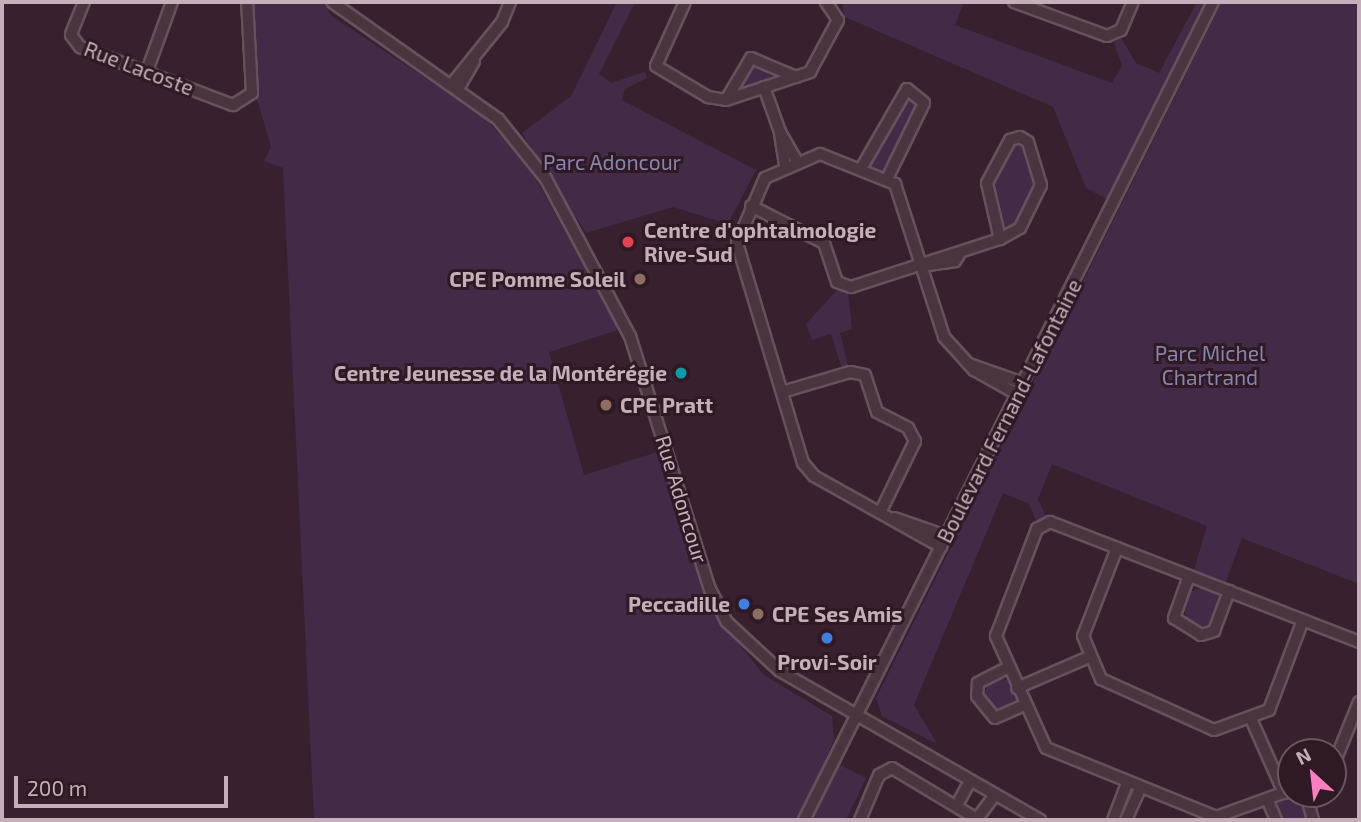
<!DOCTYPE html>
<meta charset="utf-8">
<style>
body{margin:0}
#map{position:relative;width:1361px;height:822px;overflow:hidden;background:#39202e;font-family:"Exo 2",sans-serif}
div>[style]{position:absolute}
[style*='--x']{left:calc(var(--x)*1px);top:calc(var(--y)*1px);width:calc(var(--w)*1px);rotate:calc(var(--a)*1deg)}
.green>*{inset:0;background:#412b47}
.round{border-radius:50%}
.roads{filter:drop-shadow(2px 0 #67515d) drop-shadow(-2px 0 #67515d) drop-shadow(0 2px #67515d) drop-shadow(0 -2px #67515d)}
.minor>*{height:10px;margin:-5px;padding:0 5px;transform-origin:5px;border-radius:5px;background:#49343f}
.dots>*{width:19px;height:19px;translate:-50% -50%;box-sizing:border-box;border:4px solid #2e1924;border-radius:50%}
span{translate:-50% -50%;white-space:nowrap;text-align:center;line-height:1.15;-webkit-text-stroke:6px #2e1924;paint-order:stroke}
.street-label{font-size:21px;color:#c6aeba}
.park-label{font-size:21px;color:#8884ac}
.poi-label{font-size:21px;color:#c6aeba;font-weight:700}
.left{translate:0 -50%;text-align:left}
.right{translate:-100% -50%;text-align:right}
.frame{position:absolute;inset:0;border:4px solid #c6aeba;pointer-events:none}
.north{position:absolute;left:1277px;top:738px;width:70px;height:70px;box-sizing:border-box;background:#2e1924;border:2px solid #6b5560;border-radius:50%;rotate:333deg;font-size:19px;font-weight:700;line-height:28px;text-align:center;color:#c6aeba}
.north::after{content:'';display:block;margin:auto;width:24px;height:32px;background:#fa7fbe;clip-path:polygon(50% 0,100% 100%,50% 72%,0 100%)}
.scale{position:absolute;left:14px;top:776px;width:214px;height:32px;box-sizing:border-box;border:4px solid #c6aeba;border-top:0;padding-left:9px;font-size:21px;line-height:24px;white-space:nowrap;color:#c6aeba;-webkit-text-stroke:5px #2e1924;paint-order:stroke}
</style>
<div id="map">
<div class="green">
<i style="clip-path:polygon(253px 2px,322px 2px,332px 16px,484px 117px,527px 164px,621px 329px,549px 352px,584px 475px,661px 451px,711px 609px,764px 675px,832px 716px,834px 740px,826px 758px,866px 778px,846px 820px,314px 820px,283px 168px,264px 161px,271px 147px,255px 92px)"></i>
<i style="clip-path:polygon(617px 2px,635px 2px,599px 74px,611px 83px,645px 72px,647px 78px,625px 89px,622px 100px,756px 170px,728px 224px,673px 207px,586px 233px,522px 133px,571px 96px)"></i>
<i style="clip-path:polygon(851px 2px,964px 2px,955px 25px,1112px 83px,1122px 66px,1114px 42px,1121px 38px,1136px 63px,1159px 73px,1197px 2px,1206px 2px,1110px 201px,1086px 188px,1053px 107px,845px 17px,842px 5px)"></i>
<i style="clip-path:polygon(1222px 2px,1359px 2px,1359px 584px,1242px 538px,1226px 582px,1194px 570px,1207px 526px,1052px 464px,1038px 499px,1046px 518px,1037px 523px,1029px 504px,1003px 493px,914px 705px,937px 744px,882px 716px,876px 698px)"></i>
<i style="clip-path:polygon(752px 62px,784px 76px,737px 91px)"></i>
<i style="clip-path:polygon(899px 93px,922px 97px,887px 179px,862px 167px)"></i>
<i style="clip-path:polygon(1020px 137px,1041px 173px,1020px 228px,1000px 239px,987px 183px,1010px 140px)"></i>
<i style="clip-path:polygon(838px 289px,848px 292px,852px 329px,840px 333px,848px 366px,842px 369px,831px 334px,812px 340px,806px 324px)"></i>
<i class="round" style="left:1184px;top:588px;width:38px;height:38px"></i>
<i class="round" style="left:985px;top:679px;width:32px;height:32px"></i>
<i style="clip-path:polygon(1302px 794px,1310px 820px,1282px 820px,1277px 802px)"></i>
</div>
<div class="roads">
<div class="minor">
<i style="--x:84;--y:2;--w:35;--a:112"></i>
<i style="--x:71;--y:35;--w:15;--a:53"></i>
<i style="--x:80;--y:47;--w:164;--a:20.8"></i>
<i style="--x:233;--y:105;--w:22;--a:-32"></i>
<i style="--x:252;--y:93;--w:91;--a:-93.1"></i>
<i style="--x:332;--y:2;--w:203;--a:35.2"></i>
<i style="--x:498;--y:119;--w:77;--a:51.3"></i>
<i style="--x:546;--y:179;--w:178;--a:61.9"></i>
<i style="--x:630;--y:336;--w:265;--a:72.5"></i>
<i style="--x:710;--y:589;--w:37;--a:63"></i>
<i style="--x:727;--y:622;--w:72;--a:42.8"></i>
<i style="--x:780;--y:671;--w:300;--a:29.8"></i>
<i style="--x:685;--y:2;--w:70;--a:114.4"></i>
<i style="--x:656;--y:66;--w:61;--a:30.8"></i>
<i style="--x:708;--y:97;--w:18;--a:9"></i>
<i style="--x:726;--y:100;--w:89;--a:-18.4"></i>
<i style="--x:810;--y:72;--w:59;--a:-61.7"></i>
<i style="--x:838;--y:20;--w:22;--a:-124"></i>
<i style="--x:1014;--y:2;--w:99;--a:20.1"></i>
<i style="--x:1107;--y:36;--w:15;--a:-23"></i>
<i style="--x:1121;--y:30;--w:30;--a:-67"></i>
<i style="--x:147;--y:71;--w:73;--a:-70.1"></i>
<i style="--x:452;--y:84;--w:80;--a:-51.1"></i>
<i style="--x:502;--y:22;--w:22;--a:-68"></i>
<i style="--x:764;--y:87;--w:48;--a:70.4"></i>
<i style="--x:458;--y:89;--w:32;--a:-60"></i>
<i style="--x:726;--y:100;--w:49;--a:-59.2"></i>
<i style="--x:751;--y:58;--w:49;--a:22.9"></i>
<i style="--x:1020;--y:137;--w:9;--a:32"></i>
<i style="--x:1028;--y:142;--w:45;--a:73.2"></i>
<i style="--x:1041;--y:185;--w:48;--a:116"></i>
<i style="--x:1020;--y:228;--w:23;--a:151"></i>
<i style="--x:1000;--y:239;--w:57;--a:-103.1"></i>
<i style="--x:987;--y:183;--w:49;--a:-61.9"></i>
<i style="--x:1010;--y:140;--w:10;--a:-17"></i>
<i style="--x:785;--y:165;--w:33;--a:-99"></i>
<i style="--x:780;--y:132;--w:34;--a:60"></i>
<i style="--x:862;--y:167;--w:90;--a:-60"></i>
<i style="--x:907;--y:89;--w:22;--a:39"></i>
<i style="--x:924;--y:103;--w:85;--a:116"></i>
<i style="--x:751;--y:206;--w:82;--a:26.9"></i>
<i style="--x:824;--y:243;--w:41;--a:71.6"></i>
<i style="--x:837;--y:282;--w:15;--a:20"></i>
<i style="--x:851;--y:287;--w:157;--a:-17.9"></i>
<i style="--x:921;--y:266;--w:34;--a:-8"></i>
<i style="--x:955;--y:261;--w:9;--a:-58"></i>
<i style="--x:969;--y:364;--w:57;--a:19.4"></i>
<i style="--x:782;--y:392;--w:71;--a:-16.4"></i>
<i style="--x:850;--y:372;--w:15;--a:11"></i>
<i style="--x:865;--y:375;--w:39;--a:72"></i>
<i style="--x:877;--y:412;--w:35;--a:27"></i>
<i style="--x:908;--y:428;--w:15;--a:62"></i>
<i style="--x:915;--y:441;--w:78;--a:115.9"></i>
<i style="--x:894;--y:518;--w:55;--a:19.1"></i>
<i style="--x:941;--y:547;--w:145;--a:-150.8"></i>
<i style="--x:814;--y:476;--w:17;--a:-130"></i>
<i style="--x:803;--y:463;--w:230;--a:-106.7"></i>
<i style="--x:737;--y:243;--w:71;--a:-66.7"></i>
<i style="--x:765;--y:178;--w:60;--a:-23.6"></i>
<i style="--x:820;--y:154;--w:81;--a:21.8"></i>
<i style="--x:895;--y:184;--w:161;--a:72.2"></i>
<i style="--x:944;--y:337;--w:45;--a:47.7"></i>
<i style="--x:974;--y:370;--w:49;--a:29.2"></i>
<i style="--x:1117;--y:548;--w:94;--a:111.1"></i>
<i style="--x:1083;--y:636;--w:47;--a:67.3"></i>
<i style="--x:1101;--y:679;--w:124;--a:24.3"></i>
<i style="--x:1214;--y:730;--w:59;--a:-20"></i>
<i style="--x:1269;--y:710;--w:96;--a:-69.3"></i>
<i style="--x:1189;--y:576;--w:45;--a:109.7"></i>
<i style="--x:1174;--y:618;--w:32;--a:32"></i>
<i style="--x:1201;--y:635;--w:14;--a:-17"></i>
<i style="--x:1214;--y:631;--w:43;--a:-69.4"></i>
<i style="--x:1007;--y:668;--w:33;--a:153"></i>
<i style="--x:978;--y:683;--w:13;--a:94"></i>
<i style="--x:977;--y:696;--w:28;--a:51"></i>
<i style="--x:995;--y:718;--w:32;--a:-24"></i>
<i style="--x:1017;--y:688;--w:78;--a:-23.3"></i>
<i style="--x:1252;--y:721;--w:79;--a:66"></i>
<i style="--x:1333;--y:766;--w:69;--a:-67.9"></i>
<i style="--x:1291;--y:790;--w:80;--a:160.2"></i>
<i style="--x:1216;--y:817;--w:183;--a:-157.9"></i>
<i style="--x:1046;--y:748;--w:123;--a:-114.1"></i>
<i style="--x:996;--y:636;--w:115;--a:-69"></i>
<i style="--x:1037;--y:529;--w:15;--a:-28"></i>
<i style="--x:1050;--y:522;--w:331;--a:21.2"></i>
<i style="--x:1306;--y:794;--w:27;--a:75"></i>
<i style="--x:1268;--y:801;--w:21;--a:67"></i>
<i style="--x:958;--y:803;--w:26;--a:-61"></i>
<i style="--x:804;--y:820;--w:915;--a:-63.43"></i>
<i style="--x:860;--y:820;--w:49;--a:-67.1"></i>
<i style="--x:879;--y:775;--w:15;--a:-28"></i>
<i style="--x:892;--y:768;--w:99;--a:31"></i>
<i style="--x:976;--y:820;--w:31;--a:-53"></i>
<i style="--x:1113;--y:820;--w:40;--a:-69"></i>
<i style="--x:1126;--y:820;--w:35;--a:-66"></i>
</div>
</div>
<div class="dots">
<i style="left:628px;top:242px;background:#e0444e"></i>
<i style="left:640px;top:279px;background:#8d6e63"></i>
<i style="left:681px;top:373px;background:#0f9aa8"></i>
<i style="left:606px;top:405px;background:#8d6e63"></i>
<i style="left:744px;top:604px;background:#3f7fe0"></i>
<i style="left:758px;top:614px;background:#8d6e63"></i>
<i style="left:827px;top:638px;background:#3f7fe0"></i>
</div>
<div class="street-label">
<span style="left:139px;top:68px;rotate:21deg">Rue Lacoste</span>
<span style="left:1009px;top:411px;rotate:-63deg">Boulevard Fernand-Lafontaine</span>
<span style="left:682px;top:499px;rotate:73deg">Rue Adoncour</span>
</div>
<div class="park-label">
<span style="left:612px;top:162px">Parc Adoncour</span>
<span style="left:1210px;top:365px">Parc Michel<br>Chartrand</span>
</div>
<div class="poi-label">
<span class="left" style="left:644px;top:242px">Centre d'ophtalmologie<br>Rive-Sud</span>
<span class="right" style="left:626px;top:279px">CPE Pomme Soleil</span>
<span class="right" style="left:667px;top:373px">Centre Jeunesse de la Montérégie</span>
<span class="left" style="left:620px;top:405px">CPE Pratt</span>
<span class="right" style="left:730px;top:604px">Peccadille</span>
<span class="left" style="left:772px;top:614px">CPE Ses Amis</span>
<span style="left:827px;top:662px">Provi-Soir</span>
</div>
<div class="frame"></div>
<div class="north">N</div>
<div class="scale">200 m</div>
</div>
